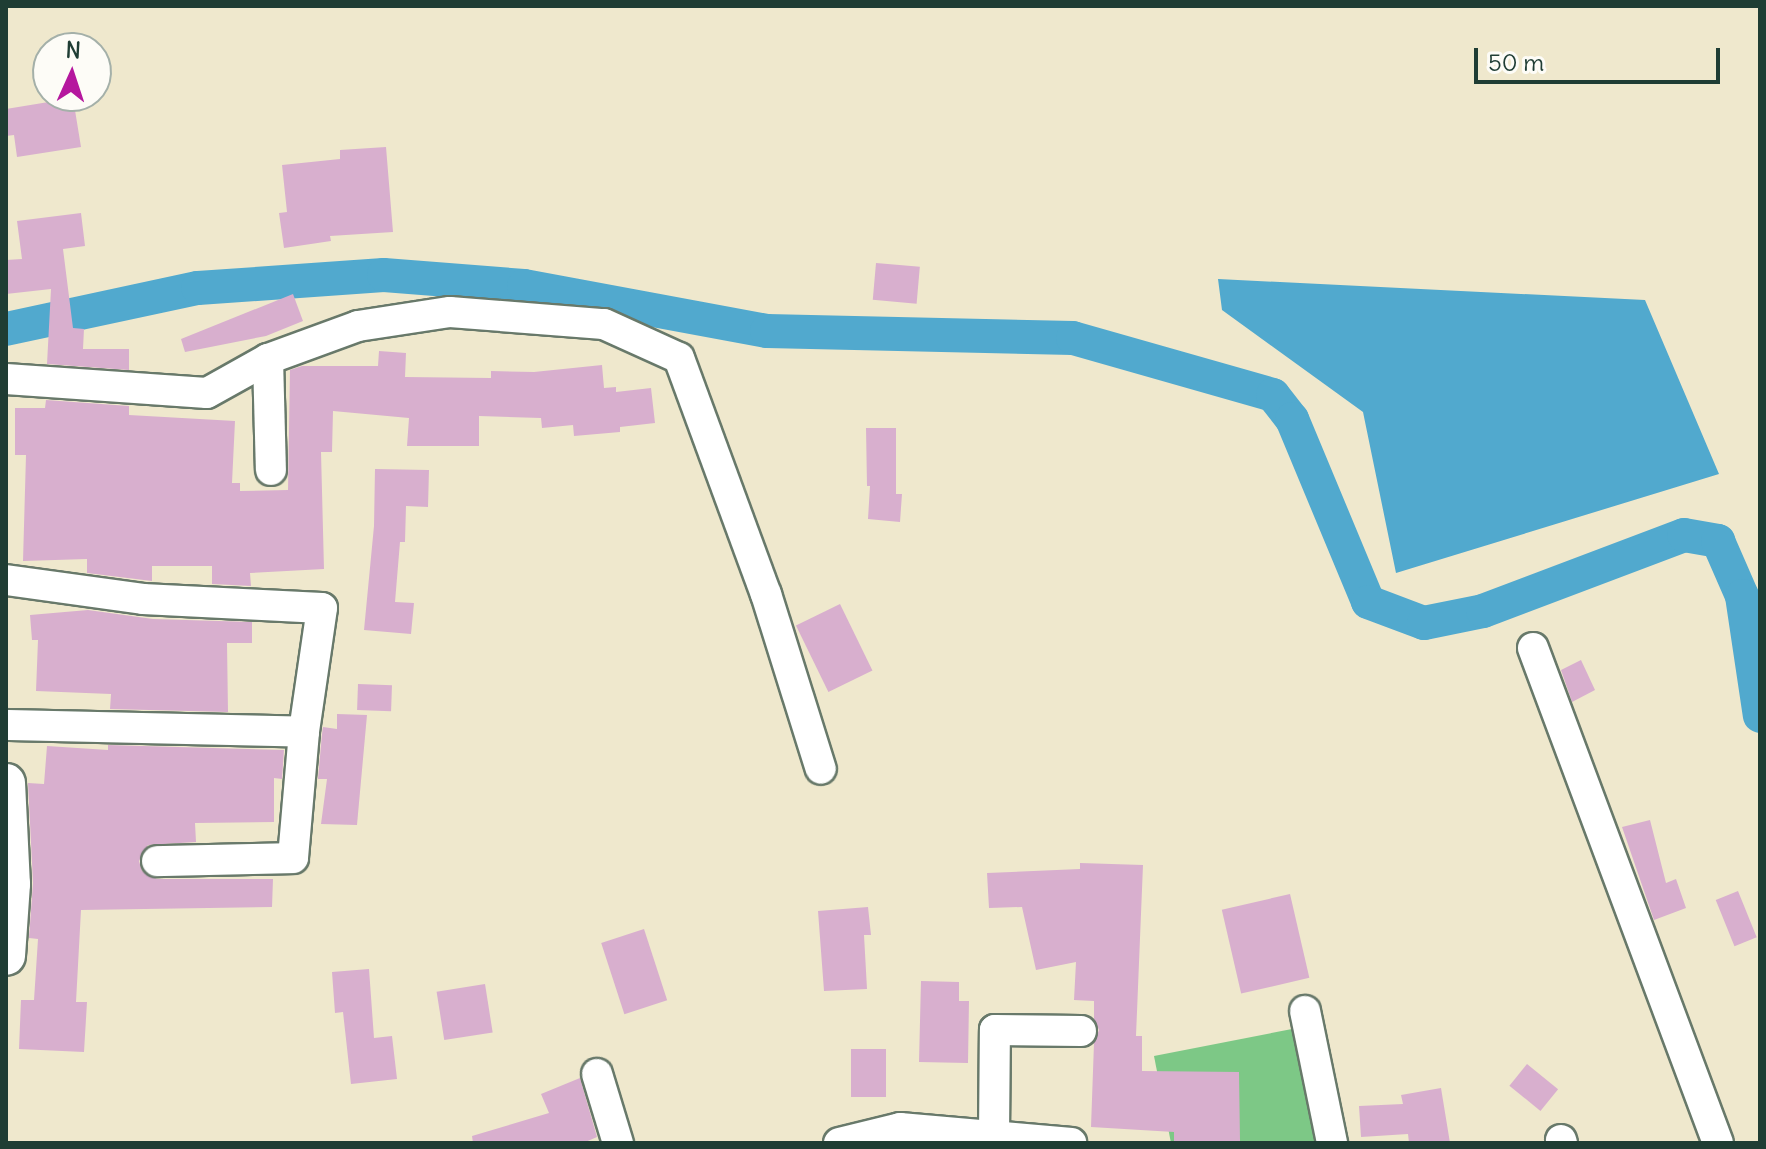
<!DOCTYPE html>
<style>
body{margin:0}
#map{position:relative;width:1766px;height:1149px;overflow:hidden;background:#efe8cd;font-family:Delius,sans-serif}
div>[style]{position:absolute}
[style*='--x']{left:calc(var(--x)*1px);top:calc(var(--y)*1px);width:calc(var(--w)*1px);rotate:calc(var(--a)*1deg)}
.green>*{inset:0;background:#7dc886}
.water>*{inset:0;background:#51a9ce}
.canal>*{height:34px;margin:-17px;padding:0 17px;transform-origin:17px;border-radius:17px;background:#51a9ce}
.building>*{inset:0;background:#d8afce;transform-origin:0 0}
.roads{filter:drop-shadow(2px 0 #68796a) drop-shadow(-2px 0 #68796a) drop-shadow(0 2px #68796a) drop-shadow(0 -2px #68796a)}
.minor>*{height:30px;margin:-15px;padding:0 15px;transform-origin:15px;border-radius:15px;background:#fff}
.tertiary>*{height:38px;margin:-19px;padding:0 19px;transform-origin:19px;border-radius:19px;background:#fff}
span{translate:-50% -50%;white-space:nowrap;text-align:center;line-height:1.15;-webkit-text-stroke:8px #fdfcf7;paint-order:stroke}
.frame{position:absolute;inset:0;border:8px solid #1f3d34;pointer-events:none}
.north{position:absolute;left:32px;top:32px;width:80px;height:80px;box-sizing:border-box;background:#fdfcf7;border:2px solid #a4b0a9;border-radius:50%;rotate:3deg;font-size:22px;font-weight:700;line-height:32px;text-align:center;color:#1f3d34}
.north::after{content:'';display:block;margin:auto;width:28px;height:36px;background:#b5179e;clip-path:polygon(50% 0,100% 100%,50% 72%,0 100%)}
.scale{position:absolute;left:1474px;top:48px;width:246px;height:36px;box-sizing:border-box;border:4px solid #1f3d34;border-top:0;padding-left:10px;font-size:24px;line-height:28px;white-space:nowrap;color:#1f3d34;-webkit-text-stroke:6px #fdfcf7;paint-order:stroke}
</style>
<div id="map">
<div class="green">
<i style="clip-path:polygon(1292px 1029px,1315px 1143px,1171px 1143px,1154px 1056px)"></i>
</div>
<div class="water">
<i style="clip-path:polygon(1218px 279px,1645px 300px,1719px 474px,1396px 573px,1363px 412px,1222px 310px)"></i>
</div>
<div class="canal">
<i style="--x:6;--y:329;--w:196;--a:-12.1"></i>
<i style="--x:198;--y:288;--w:186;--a:-4"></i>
<i style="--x:384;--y:275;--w:140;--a:4.5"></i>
<i style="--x:524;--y:286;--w:247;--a:10.5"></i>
<i style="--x:767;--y:331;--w:306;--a:1.3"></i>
<i style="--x:1073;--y:338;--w:208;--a:15.9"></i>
<i style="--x:1273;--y:395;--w:31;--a:52"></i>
<i style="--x:1292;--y:419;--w:198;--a:67.4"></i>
<i style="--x:1368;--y:602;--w:60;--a:20.6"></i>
<i style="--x:1424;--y:623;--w:60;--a:-11.5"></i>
<i style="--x:1483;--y:611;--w:215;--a:-20.7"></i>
<i style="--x:1684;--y:535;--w:35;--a:10"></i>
<i style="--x:1718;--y:541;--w:60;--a:66.4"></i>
<i style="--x:1742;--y:596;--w:121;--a:81.5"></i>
</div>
<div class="building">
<i style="clip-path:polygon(73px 98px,81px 147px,17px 157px,14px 135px,6px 136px,6px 109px)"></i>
<i style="clip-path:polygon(386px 147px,393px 232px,330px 236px,331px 241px,284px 248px,279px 213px,287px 212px,282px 165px,340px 159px,340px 150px)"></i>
<i style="clip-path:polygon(81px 213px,85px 246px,63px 249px,73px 328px,84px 329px,83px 349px,129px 349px,129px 370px,47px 364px,51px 289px,6px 294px,6px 260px,22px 259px,17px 221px)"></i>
<i style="left:876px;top:263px;width:44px;height:37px;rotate:5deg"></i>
<i style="clip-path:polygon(293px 294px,303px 321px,266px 336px,185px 352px,181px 339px)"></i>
<i style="clip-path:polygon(379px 351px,406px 353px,405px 377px,491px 378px,491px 371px,534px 372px,602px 365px,604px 388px,616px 387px,616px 392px,651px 388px,655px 423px,620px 427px,620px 432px,574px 436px,573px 425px,542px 428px,541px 418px,479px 416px,479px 446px,407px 446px,409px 418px,333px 411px,332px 452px,321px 452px,324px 569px,250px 573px,251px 586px,212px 584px,212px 566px,152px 566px,152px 581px,87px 573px,87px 559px,23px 561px,26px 455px,15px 455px,15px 408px,45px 408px,46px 400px,129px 406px,129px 415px,235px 421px,232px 483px,240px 483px,240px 491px,288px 490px,290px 370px,302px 366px,378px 366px)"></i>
<i style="clip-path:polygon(866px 428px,896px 428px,896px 494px,902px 494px,900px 522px,868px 519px,870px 486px,867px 486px)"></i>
<i style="clip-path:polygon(375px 469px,429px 470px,428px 507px,406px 506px,405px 542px,400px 542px,395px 602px,414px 603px,411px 634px,364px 630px,374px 526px)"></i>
<i style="left:840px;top:604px;width:74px;height:49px;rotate:64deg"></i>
<i style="clip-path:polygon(88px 610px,153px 619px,252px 622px,252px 643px,227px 643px,228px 712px,110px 709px,111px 694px,36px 691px,38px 640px,32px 640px,30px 615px)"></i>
<i style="clip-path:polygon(1581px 660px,1595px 690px,1572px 702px,1561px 670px)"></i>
<i style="left:358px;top:684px;width:34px;height:26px;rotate:2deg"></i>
<i style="clip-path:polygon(337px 714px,367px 715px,357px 825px,321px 824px,327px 779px,318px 779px,322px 734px,323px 727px,337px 729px)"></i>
<i style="clip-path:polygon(108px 745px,284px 750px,282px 779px,274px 778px,274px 822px,195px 823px,196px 842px,148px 845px,139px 861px,142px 871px,157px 879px,273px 879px,272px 907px,81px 910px,76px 1002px,87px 1002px,84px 1052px,19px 1049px,21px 1000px,34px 1000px,38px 939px,29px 938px,33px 883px,28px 783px,44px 784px,47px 746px,108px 750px)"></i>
<i style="clip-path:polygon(1650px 820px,1666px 883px,1676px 879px,1686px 908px,1654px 920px,1622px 827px)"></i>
<i style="clip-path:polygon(1080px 863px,1143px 865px,1136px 1036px,1142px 1036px,1142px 1071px,1239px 1072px,1240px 1141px,1174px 1141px,1174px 1132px,1091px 1127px,1094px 1043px,1099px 1030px,1094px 1019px,1094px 1001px,1074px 1000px,1076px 962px,1036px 970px,1022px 907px,989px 908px,987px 873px,1080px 869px)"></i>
<i style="left:1738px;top:891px;width:50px;height:24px;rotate:68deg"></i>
<i style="left:1290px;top:894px;width:86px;height:70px;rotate:77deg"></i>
<i style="clip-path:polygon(868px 907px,871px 935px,864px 935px,867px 989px,824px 991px,818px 911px)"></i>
<i style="left:644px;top:929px;width:75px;height:45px;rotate:72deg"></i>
<i style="clip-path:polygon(369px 969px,374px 1038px,392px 1036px,397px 1079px,351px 1084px,343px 1012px,335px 1013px,332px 972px)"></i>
<i style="clip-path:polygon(921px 981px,959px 982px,959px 1001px,969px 1001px,968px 1063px,919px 1062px)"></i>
<i style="left:485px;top:984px;width:49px;height:49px;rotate:81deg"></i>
<i style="left:851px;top:1049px;width:35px;height:48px"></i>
<i style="left:1527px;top:1064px;width:40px;height:28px;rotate:39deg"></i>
<i style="clip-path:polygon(580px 1078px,597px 1137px,583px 1143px,473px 1143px,472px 1136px,549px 1113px,541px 1094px)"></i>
<i style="clip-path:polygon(1441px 1088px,1450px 1143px,1409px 1143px,1408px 1134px,1361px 1137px,1359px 1106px,1403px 1104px,1401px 1095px)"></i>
</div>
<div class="roads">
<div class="minor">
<i style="--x:268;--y:359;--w:111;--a:88.5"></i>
<i style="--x:6;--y:379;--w:201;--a:4"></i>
<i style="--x:207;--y:393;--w:70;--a:-29.1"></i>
<i style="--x:268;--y:359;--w:96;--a:-20.1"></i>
<i style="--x:358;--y:326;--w:93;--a:-8.7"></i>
<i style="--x:450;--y:312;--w:154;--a:4.5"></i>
<i style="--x:604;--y:324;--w:82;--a:24.4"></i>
<i style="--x:679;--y:358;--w:252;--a:69.8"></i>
<i style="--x:766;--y:594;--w:183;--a:72.6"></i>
<i style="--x:6;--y:580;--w:138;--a:7.9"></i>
<i style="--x:143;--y:599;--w:179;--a:2.9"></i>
<i style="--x:322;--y:608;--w:125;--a:98.3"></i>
<i style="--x:304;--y:732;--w:126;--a:95"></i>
<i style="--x:293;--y:858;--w:136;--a:178.7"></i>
<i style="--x:1533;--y:648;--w:528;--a:69.51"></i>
<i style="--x:6;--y:725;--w:298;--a:1.3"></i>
<i style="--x:1305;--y:1011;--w:135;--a:78.4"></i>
<i style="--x:597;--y:1074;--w:72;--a:73.1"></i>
<i style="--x:994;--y:1136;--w:106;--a:-89.5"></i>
<i style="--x:995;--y:1030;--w:86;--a:0.7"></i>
<i style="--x:1561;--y:1140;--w:3;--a:72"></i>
<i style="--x:839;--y:1143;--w:63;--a:-13.8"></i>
<i style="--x:900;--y:1128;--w:172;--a:5"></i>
</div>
<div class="tertiary">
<i style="--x:6;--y:783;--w:101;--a:87.2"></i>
<i style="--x:11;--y:884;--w:72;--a:94"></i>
</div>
</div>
<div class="frame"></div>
<div class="north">N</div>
<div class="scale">50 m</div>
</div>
